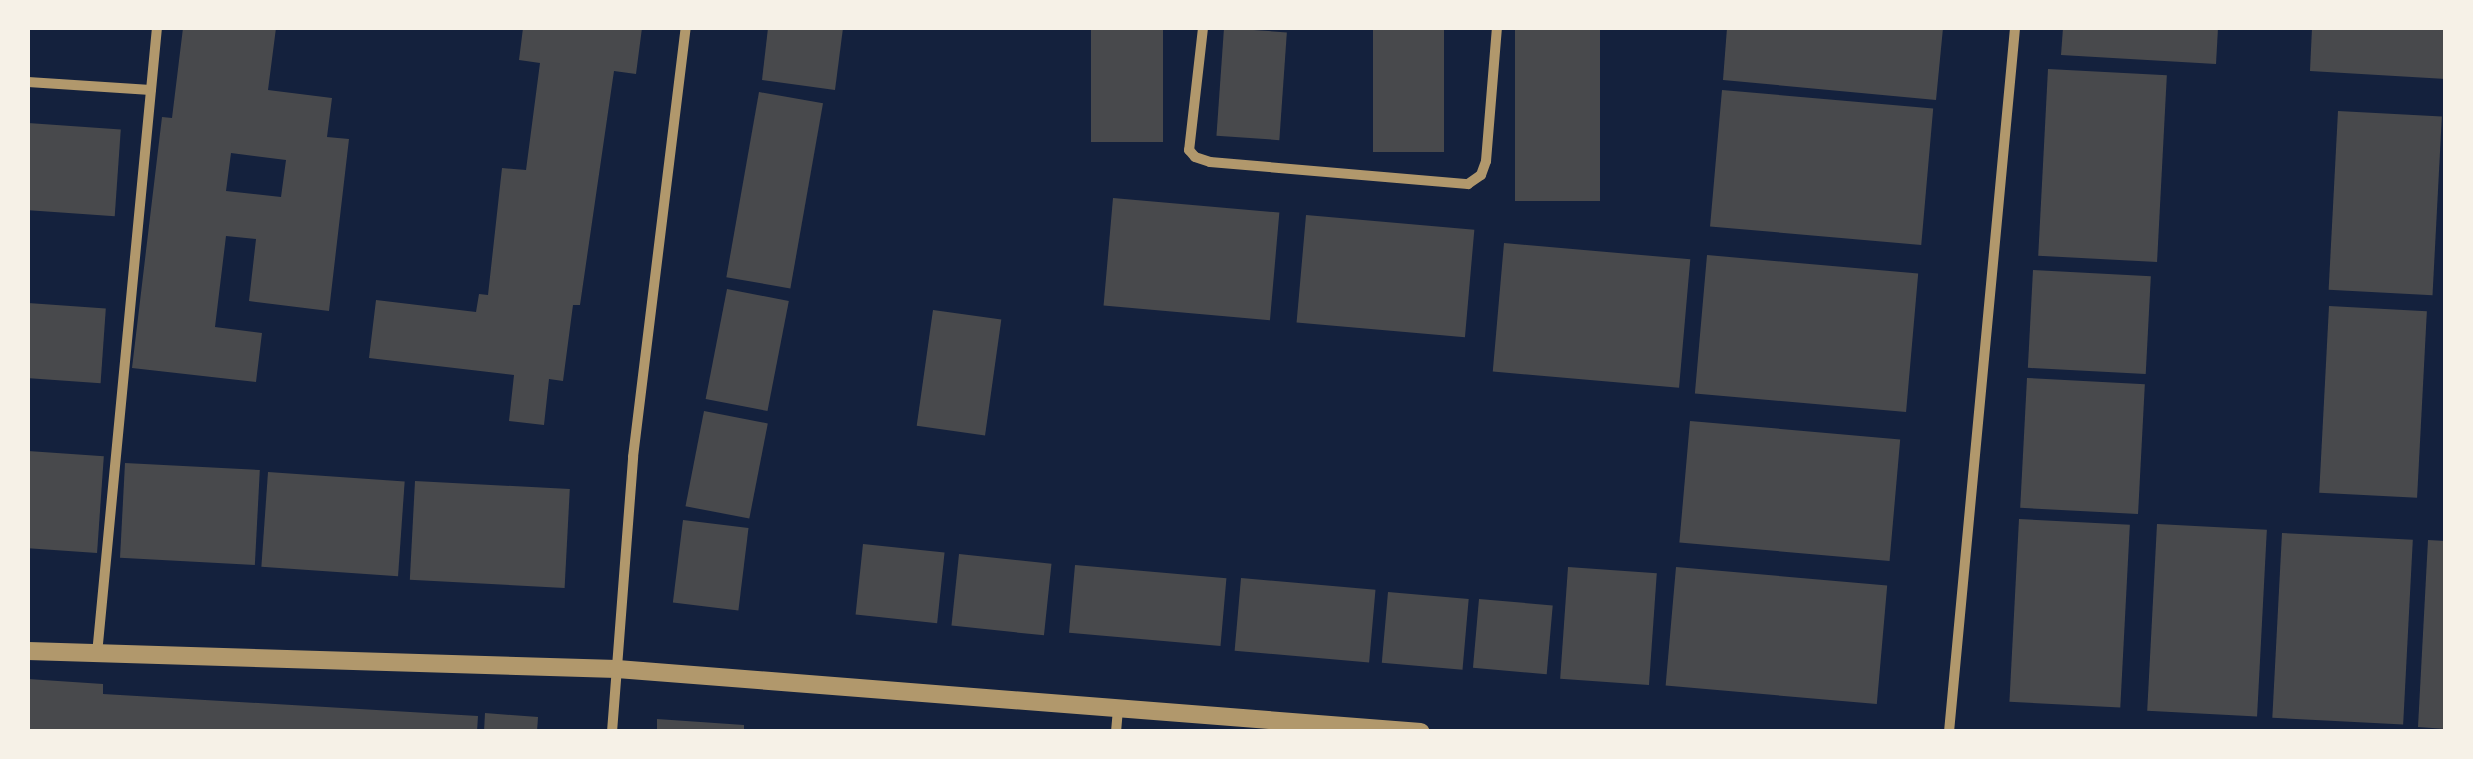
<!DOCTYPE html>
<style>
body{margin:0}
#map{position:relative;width:2473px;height:759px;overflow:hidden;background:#14213d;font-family:"Nunito Sans",sans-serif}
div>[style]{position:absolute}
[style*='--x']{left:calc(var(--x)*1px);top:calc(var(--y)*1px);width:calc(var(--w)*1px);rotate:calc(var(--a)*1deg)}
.building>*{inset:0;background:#48494c;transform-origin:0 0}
.minor>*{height:10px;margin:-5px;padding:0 5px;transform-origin:5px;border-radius:5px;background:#b1986c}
.tertiary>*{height:18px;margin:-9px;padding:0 9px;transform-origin:9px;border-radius:9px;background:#b1986c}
span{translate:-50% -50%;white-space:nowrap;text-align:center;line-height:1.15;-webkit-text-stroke:10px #f6f1e7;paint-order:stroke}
.frame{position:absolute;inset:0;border:30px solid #f6f1e7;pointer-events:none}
</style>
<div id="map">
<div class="building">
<i style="clip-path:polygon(evenodd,183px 28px,276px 28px,268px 90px,332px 98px,327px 137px,349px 139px,329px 311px,249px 301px,256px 239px,226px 236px,215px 327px,262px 333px,256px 382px,132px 368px,162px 117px,172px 118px,183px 28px,231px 153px,286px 160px,281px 197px,226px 191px,231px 153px)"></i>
<i style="clip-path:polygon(523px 28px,642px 28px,636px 74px,614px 71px,580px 305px,573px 305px,563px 381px,549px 379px,544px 425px,509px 421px,514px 375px,369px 358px,376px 300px,476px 312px,479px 294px,488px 295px,502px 168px,526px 170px,540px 63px,519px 60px)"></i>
<i style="clip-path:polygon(768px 28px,843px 28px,835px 90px,762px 80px)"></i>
<i style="left:1091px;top:28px;width:72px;height:114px"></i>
<i style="left:1224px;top:28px;width:63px;height:108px;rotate:4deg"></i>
<i style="left:1373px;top:28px;width:71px;height:124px"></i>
<i style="left:1515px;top:28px;width:85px;height:173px"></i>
<i style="clip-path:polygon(1727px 28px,1943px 28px,1936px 100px,1723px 80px)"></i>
<i style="clip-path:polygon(2063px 28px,2218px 28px,2216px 64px,2061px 55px)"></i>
<i style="clip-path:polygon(2312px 28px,2446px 28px,2446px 79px,2310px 71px)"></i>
<i style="left:2048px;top:69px;width:119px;height:187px;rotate:3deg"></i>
<i style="left:1722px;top:90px;width:212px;height:137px;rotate:5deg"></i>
<i style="left:759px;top:92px;width:65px;height:188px;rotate:10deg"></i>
<i style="left:2338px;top:111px;width:104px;height:179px;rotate:3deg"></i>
<i style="left:28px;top:123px;width:93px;height:87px;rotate:4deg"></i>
<i style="left:1113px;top:198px;width:167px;height:108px;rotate:5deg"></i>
<i style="left:1306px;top:215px;width:169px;height:108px;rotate:5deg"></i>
<i style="left:1504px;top:243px;width:187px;height:129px;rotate:5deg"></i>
<i style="left:1707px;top:255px;width:212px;height:139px;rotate:5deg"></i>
<i style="left:2033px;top:270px;width:118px;height:98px;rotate:3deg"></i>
<i style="left:727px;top:289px;width:63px;height:112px;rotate:11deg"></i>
<i style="left:28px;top:303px;width:78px;height:75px;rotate:4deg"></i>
<i style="left:2329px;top:306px;width:98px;height:187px;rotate:3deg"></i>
<i style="left:933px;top:310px;width:69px;height:117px;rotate:8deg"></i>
<i style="left:2027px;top:378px;width:118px;height:130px;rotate:3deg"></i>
<i style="left:704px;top:411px;width:65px;height:97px;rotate:11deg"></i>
<i style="left:1690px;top:421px;width:211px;height:122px;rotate:5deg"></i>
<i style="left:28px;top:451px;width:76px;height:97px;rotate:4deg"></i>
<i style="left:125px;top:463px;width:135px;height:95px;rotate:3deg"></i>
<i style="left:268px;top:472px;width:137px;height:95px;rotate:4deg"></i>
<i style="left:415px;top:481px;width:155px;height:99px;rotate:3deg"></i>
<i style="left:2019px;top:519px;width:111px;height:183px;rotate:3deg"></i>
<i style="left:683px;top:520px;width:66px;height:83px;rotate:7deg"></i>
<i style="left:2157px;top:524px;width:110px;height:187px;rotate:3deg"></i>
<i style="left:2282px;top:533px;width:131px;height:185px;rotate:3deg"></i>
<i style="clip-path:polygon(2428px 540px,2446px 541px,2446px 729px,2418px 727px)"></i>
<i style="left:863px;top:544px;width:82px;height:71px;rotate:6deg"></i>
<i style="left:959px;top:554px;width:93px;height:72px;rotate:6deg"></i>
<i style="left:1075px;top:565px;width:152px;height:68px;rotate:5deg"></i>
<i style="left:1568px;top:567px;width:89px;height:112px;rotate:4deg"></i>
<i style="left:1676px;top:567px;width:212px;height:119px;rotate:5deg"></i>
<i style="left:1241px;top:578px;width:135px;height:73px;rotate:5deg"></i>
<i style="left:1388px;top:592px;width:81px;height:71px;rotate:5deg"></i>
<i style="left:1479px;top:599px;width:74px;height:69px;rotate:5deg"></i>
<i style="clip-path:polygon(28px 679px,103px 684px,103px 694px,478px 716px,477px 732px,28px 732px)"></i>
<i style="clip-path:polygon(485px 713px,538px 717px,537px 732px,484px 732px)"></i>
<i style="clip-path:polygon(657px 719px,744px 725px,744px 732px,657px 732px)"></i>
</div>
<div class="minor">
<i style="--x:1203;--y:28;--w:123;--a:96.5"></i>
<i style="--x:1189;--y:150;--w:9;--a:49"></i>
<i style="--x:1195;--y:157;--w:16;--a:18"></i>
<i style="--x:1210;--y:162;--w:259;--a:4.9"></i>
<i style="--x:1468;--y:184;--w:16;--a:-35"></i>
<i style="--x:1481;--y:175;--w:15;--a:-70"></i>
<i style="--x:1486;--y:161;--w:133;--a:-85.3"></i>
<i style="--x:28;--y:82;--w:123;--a:3.7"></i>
<i style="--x:97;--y:654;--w:629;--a:-84.53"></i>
<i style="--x:612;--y:732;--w:276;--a:-85.6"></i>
<i style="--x:633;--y:457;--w:432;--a:-83"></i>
<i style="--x:1116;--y:732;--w:21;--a:-85"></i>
<i style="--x:1949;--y:732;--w:707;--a:-84.64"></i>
</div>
<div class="tertiary">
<i style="--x:28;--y:651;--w:589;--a:1.75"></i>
<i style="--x:617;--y:669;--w:806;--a:4.48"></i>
</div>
<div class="frame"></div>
</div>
